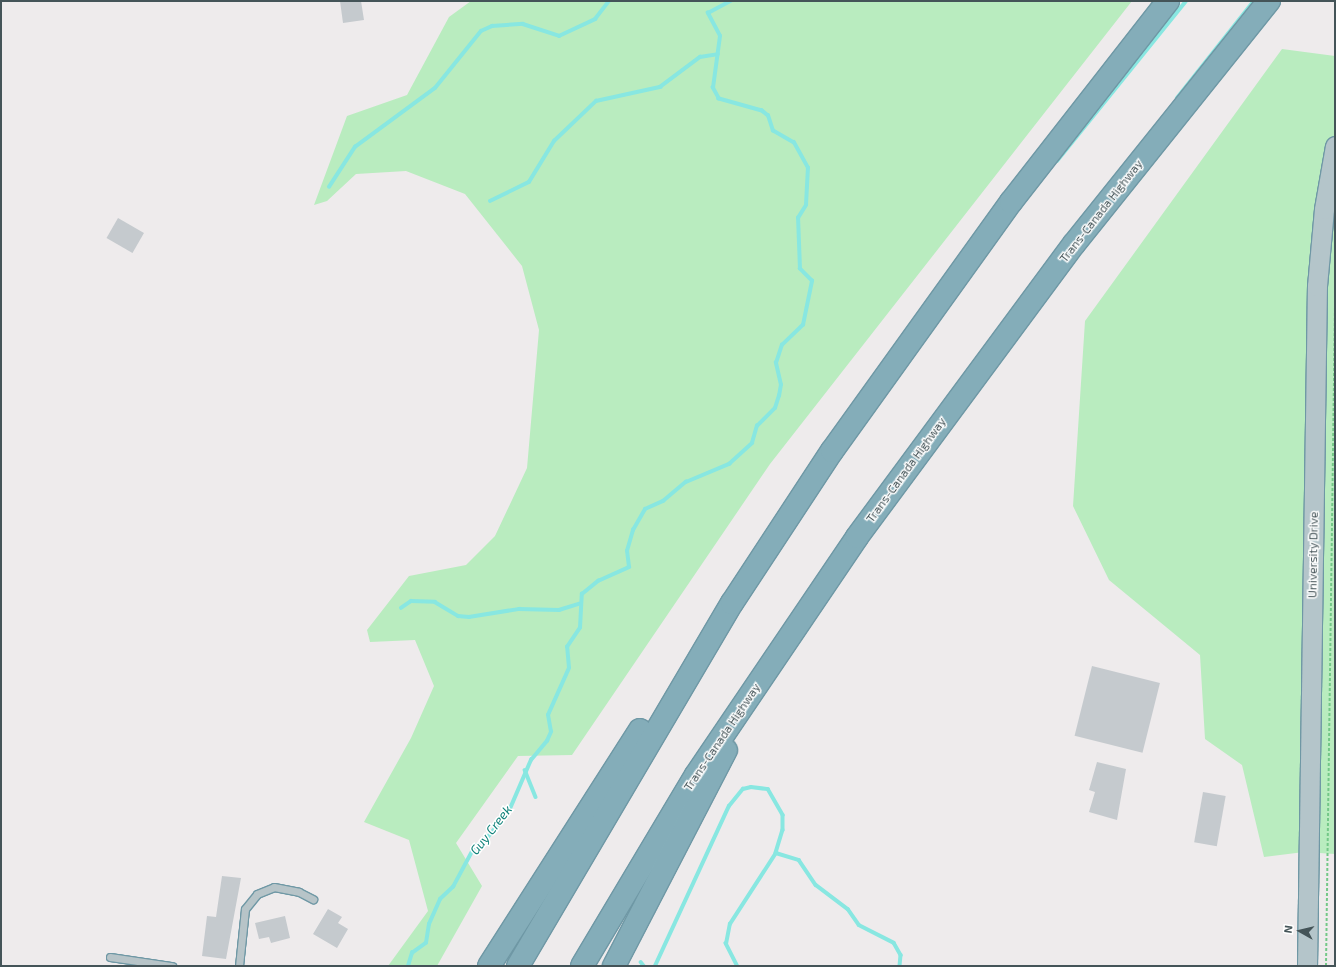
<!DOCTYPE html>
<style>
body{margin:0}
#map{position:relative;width:1336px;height:967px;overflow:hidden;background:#eeebec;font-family:"Exo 2",sans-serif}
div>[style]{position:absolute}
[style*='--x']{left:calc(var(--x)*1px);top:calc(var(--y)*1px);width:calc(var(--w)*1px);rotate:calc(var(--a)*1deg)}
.green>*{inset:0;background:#b9ecbf}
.stream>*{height:3.5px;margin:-1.75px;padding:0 1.75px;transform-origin:1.75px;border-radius:1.75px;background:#88e7e1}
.building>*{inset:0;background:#c5cace;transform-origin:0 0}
.path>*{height:2px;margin-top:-1px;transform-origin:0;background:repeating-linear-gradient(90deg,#73c887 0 3px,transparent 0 5px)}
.roads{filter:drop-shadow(1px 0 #6f98a5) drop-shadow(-1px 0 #6f98a5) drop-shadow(0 1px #6f98a5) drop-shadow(0 -1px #6f98a5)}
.lane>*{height:7px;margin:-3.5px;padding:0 3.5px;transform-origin:3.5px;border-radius:3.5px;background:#b7c4c8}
.secondary>*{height:19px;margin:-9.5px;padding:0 9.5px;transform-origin:9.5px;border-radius:9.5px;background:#b4c5ca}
.highway>*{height:22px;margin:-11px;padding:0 11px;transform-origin:11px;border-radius:11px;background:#84adb9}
span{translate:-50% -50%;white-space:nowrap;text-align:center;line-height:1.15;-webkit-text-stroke:3px #fff;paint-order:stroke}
.street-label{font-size:12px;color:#445458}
.water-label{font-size:13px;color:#11827a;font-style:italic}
.frame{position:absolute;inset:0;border:2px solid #445458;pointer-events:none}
.north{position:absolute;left:1280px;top:911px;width:40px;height:40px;-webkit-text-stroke:3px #fff;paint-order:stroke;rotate:278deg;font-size:11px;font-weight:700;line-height:16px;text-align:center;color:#445458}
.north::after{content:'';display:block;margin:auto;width:14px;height:18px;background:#445458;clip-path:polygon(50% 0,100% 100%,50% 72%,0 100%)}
</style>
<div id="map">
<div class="green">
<i style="clip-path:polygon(471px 1px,1132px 1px,770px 464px,572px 755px,518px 756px,456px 843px,482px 886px,437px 966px,388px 966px,428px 911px,409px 840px,364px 822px,411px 738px,434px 686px,415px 640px,370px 642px,367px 630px,409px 576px,466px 565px,495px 536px,527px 468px,539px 330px,522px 266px,465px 194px,406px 171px,356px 174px,327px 201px,314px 205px,347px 116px,407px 95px,449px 17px)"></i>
<i style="clip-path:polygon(1282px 49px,1335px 56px,1335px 854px,1304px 852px,1264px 857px,1242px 765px,1205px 739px,1200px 655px,1109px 580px,1073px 506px,1085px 321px)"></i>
</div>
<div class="stream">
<i style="--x:1177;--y:98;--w:124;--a:-51.6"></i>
<i style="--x:1057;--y:161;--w:206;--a:-51.1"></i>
<i style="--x:329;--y:187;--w:48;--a:-57"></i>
<i style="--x:355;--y:147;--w:99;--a:-36.4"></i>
<i style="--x:435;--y:88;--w:73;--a:-51.1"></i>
<i style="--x:481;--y:31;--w:12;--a:-24"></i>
<i style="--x:492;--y:26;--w:31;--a:-4"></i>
<i style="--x:523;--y:24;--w:38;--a:18"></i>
<i style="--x:559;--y:36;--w:40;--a:-25"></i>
<i style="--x:595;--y:19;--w:23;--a:-52"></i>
<i style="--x:490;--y:201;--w:43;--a:-26"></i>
<i style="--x:529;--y:182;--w:48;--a:-58.6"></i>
<i style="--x:554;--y:141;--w:58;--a:-43.6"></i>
<i style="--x:596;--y:101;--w:66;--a:-12.3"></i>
<i style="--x:660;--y:87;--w:50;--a:-36.9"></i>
<i style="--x:700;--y:57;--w:18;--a:-9"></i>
<i style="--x:401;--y:608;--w:12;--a:-35"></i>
<i style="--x:411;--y:601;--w:24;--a:2"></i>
<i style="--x:435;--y:602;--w:27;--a:31"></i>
<i style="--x:458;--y:616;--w:11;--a:5"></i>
<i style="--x:469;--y:617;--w:51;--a:-9.1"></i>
<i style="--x:519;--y:609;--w:40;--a:1.4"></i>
<i style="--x:559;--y:610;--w:21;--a:-17"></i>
<i style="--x:525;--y:770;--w:29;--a:68"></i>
<i style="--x:641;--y:962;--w:5;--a:53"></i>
<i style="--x:408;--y:966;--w:14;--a:-73"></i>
<i style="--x:412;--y:953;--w:17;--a:-36"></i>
<i style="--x:426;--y:943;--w:19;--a:-81"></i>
<i style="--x:429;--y:924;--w:27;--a:-66"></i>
<i style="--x:440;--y:899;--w:18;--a:-43"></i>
<i style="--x:453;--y:887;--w:47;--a:-61.8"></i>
<i style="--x:475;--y:846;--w:9;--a:-21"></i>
<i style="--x:483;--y:843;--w:41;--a:-50.9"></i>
<i style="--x:509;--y:811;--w:56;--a:-66.7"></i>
<i style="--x:531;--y:760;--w:25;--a:-50"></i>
<i style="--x:547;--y:741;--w:10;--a:-66"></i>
<i style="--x:551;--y:732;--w:17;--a:-100"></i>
<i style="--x:548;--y:715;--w:51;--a:-65.9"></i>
<i style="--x:569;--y:668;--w:21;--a:-95"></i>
<i style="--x:567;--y:647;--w:23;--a:-56"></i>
<i style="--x:580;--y:628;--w:34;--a:-87"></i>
<i style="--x:582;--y:594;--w:21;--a:-39"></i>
<i style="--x:598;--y:581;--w:34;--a:-24"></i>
<i style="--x:629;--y:567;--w:16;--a:-97"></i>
<i style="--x:627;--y:551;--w:22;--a:-74"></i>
<i style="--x:633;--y:530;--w:24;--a:-60"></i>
<i style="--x:645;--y:509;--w:20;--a:-24"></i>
<i style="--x:663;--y:501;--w:30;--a:-40"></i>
<i style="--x:686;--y:482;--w:47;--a:-22.7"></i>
<i style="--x:729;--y:464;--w:31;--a:-42"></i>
<i style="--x:752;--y:443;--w:18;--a:-74"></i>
<i style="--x:757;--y:426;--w:25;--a:-45"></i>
<i style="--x:775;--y:408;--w:13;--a:-72"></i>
<i style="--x:779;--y:396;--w:11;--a:-80"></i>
<i style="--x:781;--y:385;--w:23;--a:-103"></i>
<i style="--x:776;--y:363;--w:19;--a:-72"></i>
<i style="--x:782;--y:345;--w:29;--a:-44"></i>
<i style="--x:803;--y:325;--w:45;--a:-78.4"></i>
<i style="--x:812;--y:281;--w:17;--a:-135"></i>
<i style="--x:800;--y:269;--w:51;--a:-92.2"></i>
<i style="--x:798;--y:218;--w:15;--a:-58"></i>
<i style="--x:806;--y:205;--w:37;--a:-87"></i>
<i style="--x:808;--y:168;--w:29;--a:-119"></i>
<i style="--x:794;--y:143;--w:24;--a:-150"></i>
<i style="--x:773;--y:131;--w:16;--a:-108"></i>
<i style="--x:768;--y:116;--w:8;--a:-140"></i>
<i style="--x:762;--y:111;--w:45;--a:-164.4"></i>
<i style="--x:719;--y:99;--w:13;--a:-119"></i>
<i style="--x:713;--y:88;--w:52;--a:-82.3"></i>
<i style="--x:720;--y:36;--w:26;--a:-118"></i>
<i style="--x:708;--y:13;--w:26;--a:-28"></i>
<i style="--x:655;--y:966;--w:176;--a:-65.2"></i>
<i style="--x:729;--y:806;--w:22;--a:-51"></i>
<i style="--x:743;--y:789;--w:8;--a:-14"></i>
<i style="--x:751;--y:787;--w:17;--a:7"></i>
<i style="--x:768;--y:789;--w:30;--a:60"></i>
<i style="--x:783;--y:815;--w:15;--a:90"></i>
<i style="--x:783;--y:830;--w:24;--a:107"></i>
<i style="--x:776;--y:853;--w:24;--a:17"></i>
<i style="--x:799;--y:860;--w:30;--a:56"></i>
<i style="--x:816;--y:885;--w:40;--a:37"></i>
<i style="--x:848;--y:909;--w:19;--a:55"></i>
<i style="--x:859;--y:925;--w:39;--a:27"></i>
<i style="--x:894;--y:943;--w:14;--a:60"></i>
<i style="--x:901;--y:955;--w:11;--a:95"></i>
<i style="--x:737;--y:966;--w:25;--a:-117"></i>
<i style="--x:726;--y:944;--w:20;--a:-79"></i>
<i style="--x:730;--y:924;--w:85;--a:-57.1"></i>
</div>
<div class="building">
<i style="clip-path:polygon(340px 1px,361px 1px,364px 20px,343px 23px)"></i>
<i style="left:118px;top:218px;width:30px;height:23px;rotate:30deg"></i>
<i style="left:1092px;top:666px;width:70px;height:72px;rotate:14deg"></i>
<i style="clip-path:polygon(1097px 762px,1126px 769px,1117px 820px,1089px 812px,1095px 792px,1089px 790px)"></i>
<i style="left:1203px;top:792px;width:23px;height:51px;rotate:10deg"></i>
<i style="clip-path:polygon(222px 876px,241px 878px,226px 959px,202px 956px,207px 916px,216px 917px)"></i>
<i style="clip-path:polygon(328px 909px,342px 917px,338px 923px,348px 929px,337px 948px,313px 934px)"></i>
<i style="clip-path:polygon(285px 916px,290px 938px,271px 943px,269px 937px,259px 939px,255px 923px)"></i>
</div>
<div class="path">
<i style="--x:1326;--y:966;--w:659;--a:-89.22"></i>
</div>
<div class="roads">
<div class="lane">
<i style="--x:110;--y:957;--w:63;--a:8.3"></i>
<i style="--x:239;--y:966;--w:57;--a:-84"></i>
<i style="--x:245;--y:909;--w:19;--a:-51"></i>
<i style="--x:257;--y:894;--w:18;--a:-22"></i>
<i style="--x:274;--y:887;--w:25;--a:11"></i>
<i style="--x:299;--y:892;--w:16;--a:27"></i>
</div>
<div class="secondary">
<i style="--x:1307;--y:966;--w:680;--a:-89.16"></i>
<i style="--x:1317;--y:286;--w:77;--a:-84.8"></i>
<i style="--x:1324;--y:209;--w:64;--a:-80.1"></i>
</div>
<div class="highway">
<i style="--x:489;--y:966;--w:280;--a:-57.4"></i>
<i style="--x:518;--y:966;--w:421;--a:-59.5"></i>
<i style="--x:732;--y:603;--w:182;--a:-56.7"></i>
<i style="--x:832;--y:451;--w:307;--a:-54.3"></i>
<i style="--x:1011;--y:202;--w:255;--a:-52"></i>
<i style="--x:582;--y:966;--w:222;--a:-59.2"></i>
<i style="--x:696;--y:775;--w:287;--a:-55.9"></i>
<i style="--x:857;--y:537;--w:365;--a:-53.5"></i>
<i style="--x:1074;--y:244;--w:312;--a:-51.3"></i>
<i style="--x:614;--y:966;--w:243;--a:-62.6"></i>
</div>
</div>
<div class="street-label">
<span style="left:1101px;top:211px;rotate:-52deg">Trans-Canada Highway</span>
<span style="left:906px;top:470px;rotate:-54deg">Trans-Canada Highway</span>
<span style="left:1313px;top:555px;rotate:-89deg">University Drive</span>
<span style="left:722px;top:737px;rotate:-56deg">Trans-Canada Highway</span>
</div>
<div class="water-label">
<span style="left:491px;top:830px;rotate:-52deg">Guy Creek</span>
</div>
<div class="frame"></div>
<div class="north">N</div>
</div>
